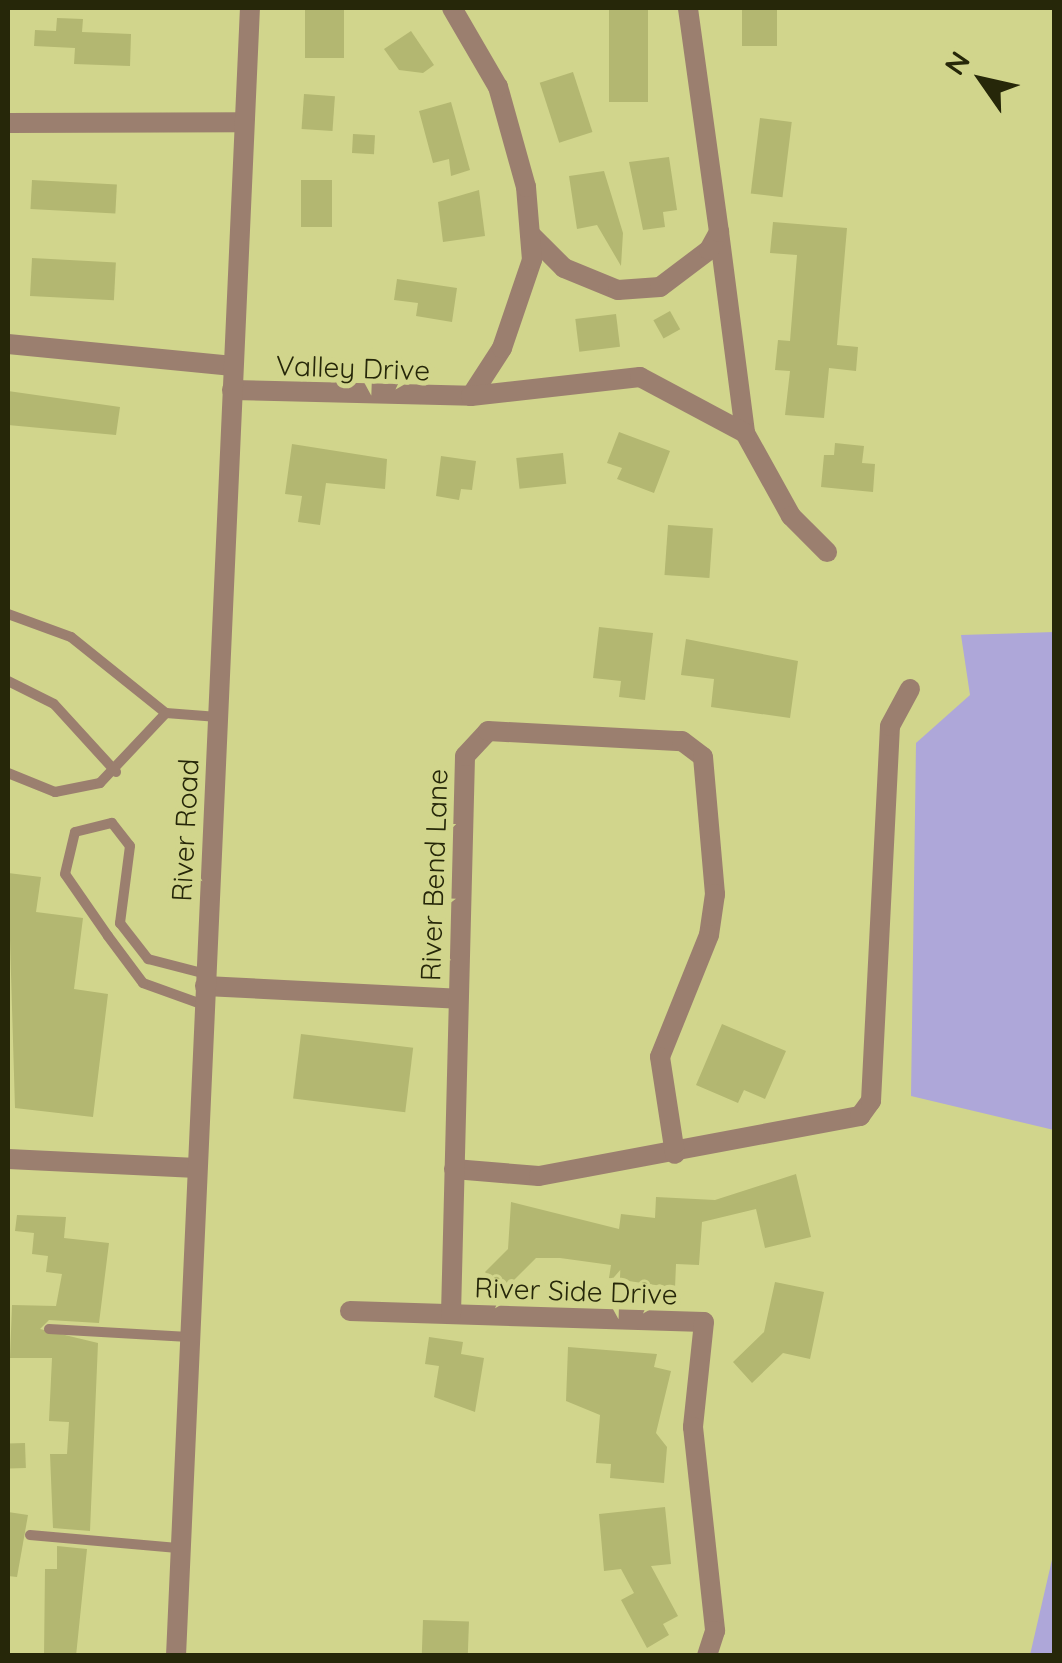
<!DOCTYPE html>
<style>
body{margin:0}
#map{position:relative;width:1062px;height:1663px;overflow:hidden;background:#d1d58c;font-family:Quicksand,sans-serif}
div>[style]{position:absolute}
[style*='--x']{left:calc(var(--x)*1px);top:calc(var(--y)*1px);width:calc(var(--w)*1px);rotate:calc(var(--a)*1deg)}
.green>*{inset:0;background:#aea7d9}
.building>*{inset:0;background:#b3b771;transform-origin:0 0}
.service>*{height:10px;margin:-5px;padding:0 5px;transform-origin:5px;border-radius:5px;background:#9b7f6f}
.minor>*{height:20px;margin:-10px;padding:0 10px;transform-origin:10px;border-radius:10px;background:#9b7f6f}
.tertiary>*{height:20px;margin:-10px;padding:0 10px;transform-origin:10px;border-radius:10px;background:#9b7f6f}
span{translate:-50% -50%;white-space:nowrap;text-align:center;line-height:1.15;-webkit-text-stroke:10px #d1d58c;paint-order:stroke}
.street-label{font-size:28px;color:#262709}
.frame{position:absolute;inset:0;border:10px solid #262709;pointer-events:none}
.north{position:absolute;left:932px;top:30px;width:100px;height:100px;-webkit-text-stroke:8px #d1d58c;paint-order:stroke;rotate:304deg;font-size:28px;font-weight:700;line-height:40px;text-align:center;color:#262709}
.north::after{content:'';display:block;margin:auto;width:35px;height:45px;background:#262709;clip-path:polygon(50% 0,100% 100%,50% 72%,0 100%)}
</style>
<div id="map">
<div class="green">
<i style="clip-path:polygon(1054px 632px,1054px 1130px,911px 1096px,916px 743px,970px 695px,961px 635px)"></i>
<i style="clip-path:polygon(1054px 1551px,1054px 1655px,1030px 1655px)"></i>
</div>
<div class="building">
<i style="left:305px;top:8px;width:39px;height:50px"></i>
<i style="left:609px;top:8px;width:39px;height:94px"></i>
<i style="left:742px;top:8px;width:35px;height:38px"></i>
<i style="clip-path:polygon(57px 18px,83px 19px,82px 32px,131px 34px,130px 66px,74px 64px,75px 48px,34px 46px,35px 30px,56px 31px)"></i>
<i style="clip-path:polygon(411px 31px,434px 65px,423px 73px,399px 70px,384px 49px)"></i>
<i style="left:573px;top:72px;width:63px;height:35px;rotate:72deg"></i>
<i style="left:304px;top:94px;width:31px;height:35px;rotate:4deg"></i>
<i style="clip-path:polygon(451px 102px,470px 170px,451px 176px,449px 159px,433px 163px,419px 111px)"></i>
<i style="left:760px;top:118px;width:32px;height:76px;rotate:7deg"></i>
<i style="left:353px;top:134px;width:22px;height:19px;rotate:3deg"></i>
<i style="clip-path:polygon(669px 157px,677px 210px,663px 212px,665px 227px,643px 230px,629px 162px)"></i>
<i style="clip-path:polygon(604px 171px,623px 233px,621px 266px,597px 225px,577px 229px,569px 176px)"></i>
<i style="left:32px;top:180px;width:85px;height:29px;rotate:3deg"></i>
<i style="left:301px;top:180px;width:31px;height:47px"></i>
<i style="clip-path:polygon(479px 190px,485px 236px,443px 242px,438px 202px)"></i>
<i style="clip-path:polygon(773px 222px,847px 228px,837px 345px,858px 347px,856px 371px,829px 368px,824px 418px,785px 415px,790px 371px,775px 370px,778px 340px,790px 341px,797px 255px,770px 253px)"></i>
<i style="left:32px;top:258px;width:84px;height:38px;rotate:3deg"></i>
<i style="clip-path:polygon(397px 279px,457px 288px,452px 322px,416px 316px,418px 303px,394px 300px)"></i>
<i style="left:670px;top:311px;width:21px;height:19px;rotate:61deg"></i>
<i style="left:616px;top:314px;width:33px;height:41px;rotate:83deg"></i>
<i style="clip-path:polygon(8px 391px,120px 407px,116px 435px,8px 425px)"></i>
<i style="clip-path:polygon(619px 432px,670px 451px,654px 493px,617px 479px,622px 468px,607px 463px)"></i>
<i style="clip-path:polygon(835px 443px,864px 446px,862px 463px,875px 464px,873px 492px,821px 487px,824px 455px,834px 455px)"></i>
<i style="clip-path:polygon(292px 444px,387px 459px,385px 489px,326px 483px,320px 525px,298px 522px,302px 496px,285px 494px)"></i>
<i style="left:563px;top:453px;width:31px;height:47px;rotate:84deg"></i>
<i style="clip-path:polygon(441px 456px,476px 461px,472px 490px,461px 489px,459px 500px,436px 496px)"></i>
<i style="left:668px;top:525px;width:45px;height:50px;rotate:4deg"></i>
<i style="clip-path:polygon(599px 627px,653px 633px,645px 700px,619px 697px,621px 681px,593px 678px)"></i>
<i style="clip-path:polygon(686px 639px,798px 661px,790px 718px,711px 707px,714px 679px,681px 675px)"></i>
<i style="clip-path:polygon(8px 873px,41px 877px,36px 912px,83px 918px,74px 989px,108px 994px,93px 1117px,15px 1108px)"></i>
<i style="clip-path:polygon(722px 1024px,786px 1051px,765px 1099px,744px 1090px,738px 1103px,696px 1085px)"></i>
<i style="left:301px;top:1034px;width:113px;height:65px;rotate:7deg"></i>
<i style="clip-path:polygon(796px 1174px,811px 1237px,765px 1248px,756px 1209px,702px 1222px,699px 1265px,676px 1264px,675px 1288px,609px 1278px,611px 1265px,560px 1258px,536px 1258px,503px 1291px,485px 1272px,508px 1249px,511px 1202px,619px 1229px,621px 1214px,655px 1218px,656px 1197px,715px 1200px)"></i>
<i style="clip-path:polygon(17px 1215px,66px 1217px,64px 1238px,109px 1243px,99px 1323px,49px 1320px,40px 1329px,98px 1343px,90px 1531px,53px 1528px,50px 1454px,67px 1454px,69px 1422px,49px 1421px,52px 1358px,10px 1358px,12px 1305px,56px 1306px,62px 1274px,46px 1272px,48px 1256px,32px 1254px,34px 1233px,15px 1231px)"></i>
<i style="clip-path:polygon(775px 1282px,824px 1292px,810px 1359px,783px 1353px,752px 1383px,733px 1362px,764px 1332px)"></i>
<i style="clip-path:polygon(429px 1337px,463px 1342px,461px 1354px,484px 1358px,475px 1412px,434px 1397px,439px 1366px,425px 1364px)"></i>
<i style="clip-path:polygon(568px 1347px,657px 1354px,654px 1367px,671px 1371px,656px 1433px,667px 1447px,664px 1483px,610px 1478px,611px 1464px,596px 1463px,600px 1415px,566px 1401px)"></i>
<i style="left:25px;top:1443px;width:25px;height:17px;rotate:88deg"></i>
<i style="clip-path:polygon(665px 1507px,671px 1564px,651px 1566px,678px 1616px,663px 1624px,669px 1635px,647px 1648px,621px 1600px,634px 1593px,621px 1569px,604px 1571px,599px 1514px)"></i>
<i style="clip-path:polygon(8px 1512px,28px 1515px,17px 1577px,8px 1576px)"></i>
<i style="clip-path:polygon(57px 1546px,87px 1549px,76px 1656px,44px 1656px,45px 1569px,57px 1569px)"></i>
<i style="left:423px;top:1620px;width:46px;height:36px;rotate:2deg"></i>
</div>
<div class="service">
<i style="--x:8;--y:614;--w:67;--a:20.1"></i>
<i style="--x:71;--y:637;--w:122;--a:38.7"></i>
<i style="--x:166;--y:713;--w:52;--a:4.4"></i>
<i style="--x:8;--y:681;--w:51;--a:26.6"></i>
<i style="--x:54;--y:704;--w:92;--a:47.6"></i>
<i style="--x:8;--y:773;--w:51;--a:22"></i>
<i style="--x:55;--y:792;--w:46;--a:-11.3"></i>
<i style="--x:100;--y:783;--w:96;--a:-46.7"></i>
<i style="--x:204;--y:1005;--w:65;--a:-160.2"></i>
<i style="--x:143;--y:983;--w:59;--a:-126.7"></i>
<i style="--x:108;--y:936;--w:75;--a:-124.7"></i>
<i style="--x:65;--y:874;--w:43;--a:-76.6"></i>
<i style="--x:75;--y:832;--w:38;--a:-14"></i>
<i style="--x:112;--y:823;--w:29;--a:52"></i>
<i style="--x:130;--y:846;--w:78;--a:97.4"></i>
<i style="--x:120;--y:923;--w:46;--a:52.1"></i>
<i style="--x:148;--y:959;--w:60;--a:14.5"></i>
<i style="--x:49;--y:1329;--w:140;--a:3.3"></i>
<i style="--x:30;--y:1535;--w:151;--a:5"></i>
</div>
<div class="minor">
<i style="--x:8;--y:123;--w:236;--a:-0.2"></i>
<i style="--x:719;--y:232;--w:203;--a:82.6"></i>
<i style="--x:745;--y:433;--w:95;--a:61"></i>
<i style="--x:791;--y:516;--w:51;--a:45"></i>
<i style="--x:530;--y:234;--w:48;--a:45"></i>
<i style="--x:564;--y:268;--w:58;--a:22.2"></i>
<i style="--x:618;--y:290;--w:42;--a:-4.1"></i>
<i style="--x:660;--y:287;--w:61;--a:-37.1"></i>
<i style="--x:709;--y:250;--w:21;--a:-61"></i>
<i style="--x:719;--y:232;--w:226;--a:-97.9"></i>
<i style="--x:8;--y:344;--w:226;--a:5.6"></i>
<i style="--x:232;--y:390;--w:239;--a:1.4"></i>
<i style="--x:471;--y:396;--w:57;--a:-57.1"></i>
<i style="--x:502;--y:348;--w:93;--a:-71.2"></i>
<i style="--x:532;--y:260;--w:73;--a:-94.7"></i>
<i style="--x:526;--y:187;--w:104;--a:-105.6"></i>
<i style="--x:498;--y:87;--w:91;--a:-120.2"></i>
<i style="--x:471;--y:396;--w:170;--a:-6.4"></i>
<i style="--x:640;--y:377;--w:119;--a:28.1"></i>
<i style="--x:205;--y:986;--w:253;--a:2.9"></i>
<i style="--x:8;--y:1159;--w:189;--a:2.7"></i>
<i style="--x:454;--y:1169;--w:85;--a:4.7"></i>
<i style="--x:539;--y:1176;--w:327;--a:-10.6"></i>
<i style="--x:860;--y:1116;--w:19;--a:-54"></i>
<i style="--x:871;--y:1101;--w:375;--a:-87.1"></i>
<i style="--x:890;--y:726;--w:42;--a:-61.6"></i>
<i style="--x:350;--y:1311;--w:354;--a:1.8"></i>
<i style="--x:704;--y:1322;--w:106;--a:96"></i>
<i style="--x:693;--y:1427;--w:205;--a:83.8"></i>
<i style="--x:715;--y:1631;--w:26;--a:108"></i>
<i style="--x:451;--y:1314;--w:558;--a:-88.56"></i>
<i style="--x:465;--y:756;--w:34;--a:-47"></i>
<i style="--x:488;--y:731;--w:194;--a:3"></i>
<i style="--x:682;--y:741;--w:26;--a:37"></i>
<i style="--x:703;--y:757;--w:138;--a:85"></i>
<i style="--x:715;--y:894;--w:41;--a:98.3"></i>
<i style="--x:709;--y:935;--w:131;--a:111.9"></i>
<i style="--x:660;--y:1057;--w:98;--a:81.2"></i>
</div>
<div class="tertiary">
<i style="--x:176;--y:1656;--w:1650;--a:-87.43"></i>
</div>
<div class="street-label">
<span style="left:353px;top:368px;rotate:2deg">Valley Drive</span>
<span style="left:185px;top:830px;rotate:-87deg">River Road</span>
<span style="left:434px;top:875px;rotate:-88deg">River Bend Lane</span>
<span style="left:576px;top:1291px;rotate:2deg">River Side Drive</span>
</div>
<div class="frame"></div>
<div class="north">N</div>
</div>
